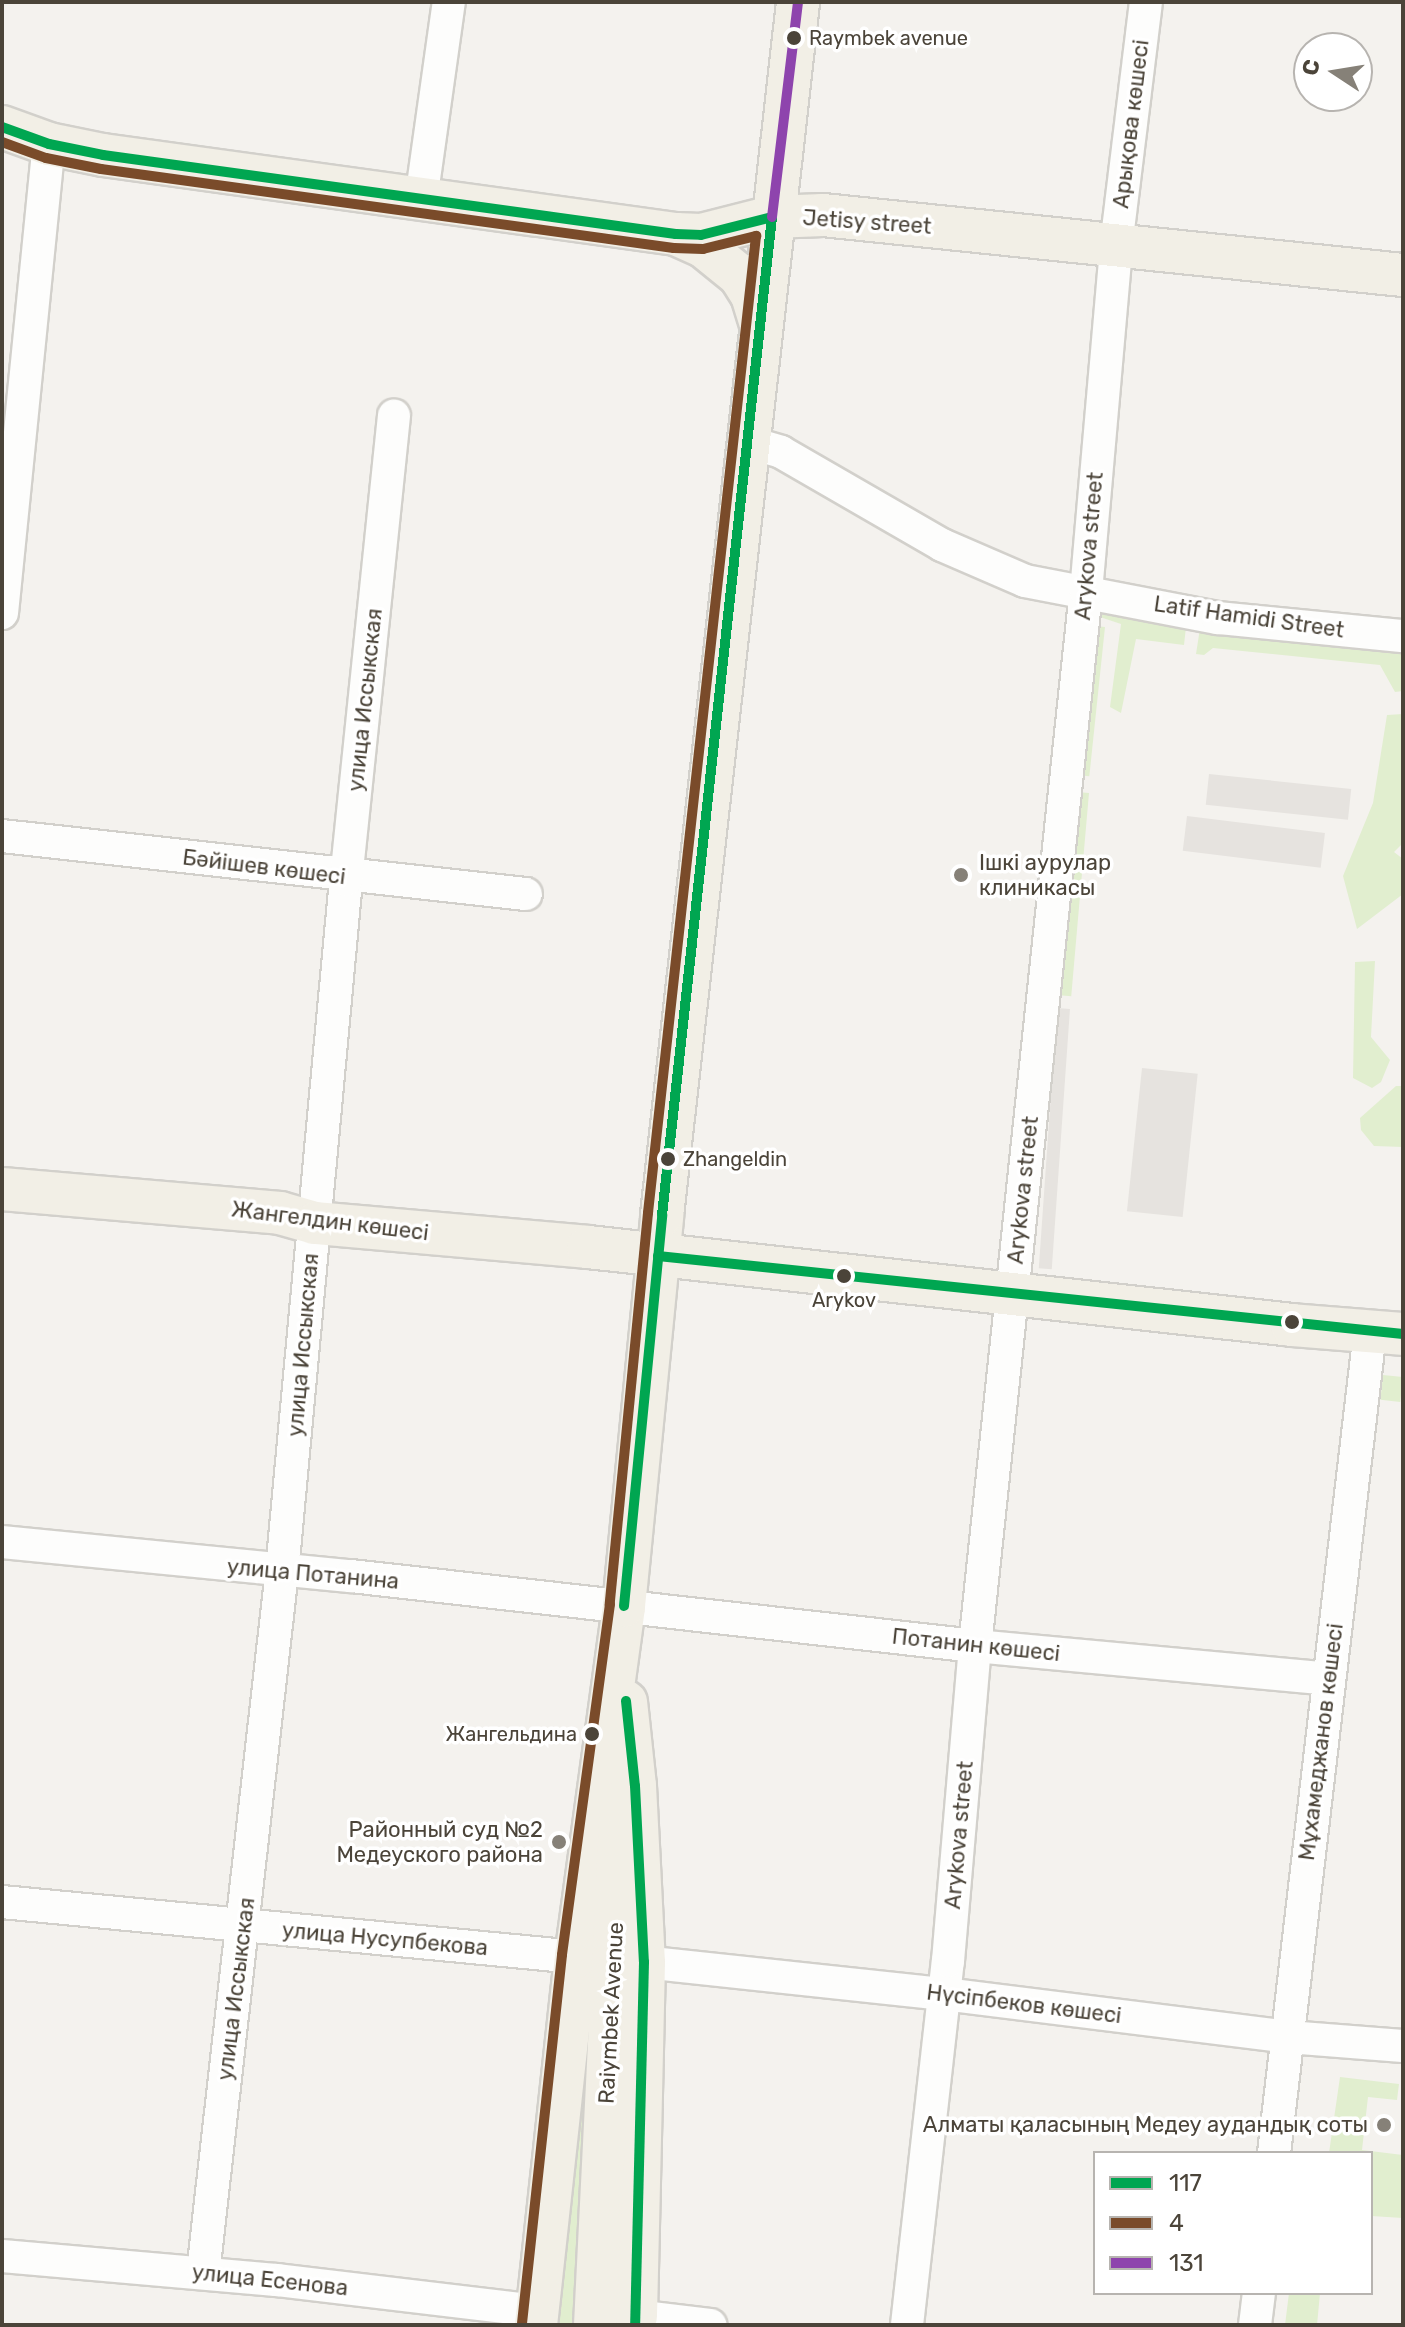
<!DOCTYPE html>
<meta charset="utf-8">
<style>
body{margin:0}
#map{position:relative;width:1405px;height:2327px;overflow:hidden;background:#f4f2ee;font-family:Rubik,sans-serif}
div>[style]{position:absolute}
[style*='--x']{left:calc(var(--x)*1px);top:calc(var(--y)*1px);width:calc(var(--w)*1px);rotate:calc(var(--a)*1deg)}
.green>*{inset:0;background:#e1eecf;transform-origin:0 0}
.parking>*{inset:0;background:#e6e3df;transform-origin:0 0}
.roads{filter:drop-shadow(2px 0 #d2d0cb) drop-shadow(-2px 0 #d2d0cb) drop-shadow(0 2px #d2d0cb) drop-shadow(0 -2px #d2d0cb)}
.minor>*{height:32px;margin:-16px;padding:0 16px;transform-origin:16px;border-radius:16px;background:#fdfdfc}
.major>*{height:42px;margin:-21px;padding:0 21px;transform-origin:21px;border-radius:21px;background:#f2efe6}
.bus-1>*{height:10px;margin:-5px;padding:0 5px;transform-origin:5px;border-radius:5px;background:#00a651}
.bus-2>*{height:10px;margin:-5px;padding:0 5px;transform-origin:5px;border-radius:5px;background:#7a4b2a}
.bus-3>*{height:10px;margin:-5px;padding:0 5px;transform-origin:5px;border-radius:5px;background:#8e44ad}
.dots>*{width:22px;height:22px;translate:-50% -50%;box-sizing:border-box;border:4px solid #fff;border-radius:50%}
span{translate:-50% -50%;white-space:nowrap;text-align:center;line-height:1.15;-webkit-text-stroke:7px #fff;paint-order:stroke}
.bus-label{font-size:20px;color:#4b4439}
.left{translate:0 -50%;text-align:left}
.right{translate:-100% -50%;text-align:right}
.street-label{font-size:22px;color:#4b4439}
.poi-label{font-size:22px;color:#4b4439}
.frame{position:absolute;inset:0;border:4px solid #4b4439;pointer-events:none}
.legend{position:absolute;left:1093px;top:2151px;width:280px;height:144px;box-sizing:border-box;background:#fff;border:2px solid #b7b4b0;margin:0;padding:10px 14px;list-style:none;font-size:24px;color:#4b4439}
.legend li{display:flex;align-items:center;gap:16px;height:40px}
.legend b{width:40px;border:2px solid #b7b4b0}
.north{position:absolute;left:1293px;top:32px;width:80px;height:80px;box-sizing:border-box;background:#fff;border:2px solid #b7b4b0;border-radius:50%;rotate:282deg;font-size:22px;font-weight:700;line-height:32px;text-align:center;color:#4b4439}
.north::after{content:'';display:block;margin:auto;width:28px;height:36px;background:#868178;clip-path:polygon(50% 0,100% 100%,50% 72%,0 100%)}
</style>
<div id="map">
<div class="green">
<i style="clip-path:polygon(1103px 605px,1187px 618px,1184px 645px,1136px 639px,1121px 713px,1110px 707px,1121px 624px,1100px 617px)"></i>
<i style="clip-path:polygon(1201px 622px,1403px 643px,1403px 691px,1395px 692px,1380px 665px,1213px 648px,1204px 655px,1196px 654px)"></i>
<i style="left:1105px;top:627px;width:150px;height:12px;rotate:96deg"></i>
<i style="clip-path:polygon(1403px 714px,1403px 843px,1394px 852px,1403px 859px,1403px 894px,1357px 929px,1343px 876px,1373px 803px,1387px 715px)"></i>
<i style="left:1089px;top:793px;width:204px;height:12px;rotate:95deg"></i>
<i style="clip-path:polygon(1375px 961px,1371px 1037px,1390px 1060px,1381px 1082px,1372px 1088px,1353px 1078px,1355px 962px)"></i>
<i style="clip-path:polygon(1396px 1086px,1403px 1086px,1403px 1147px,1374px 1146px,1361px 1130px,1360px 1118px)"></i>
<i style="left:1383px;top:1375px;width:20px;height:25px;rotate:6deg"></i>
<i style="clip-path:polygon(605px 1805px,578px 2325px,553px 2325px)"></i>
<i style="clip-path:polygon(1340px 2077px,1399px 2084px,1397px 2100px,1368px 2097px,1362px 2150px,1403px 2155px,1403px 2218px,1371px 2216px,1371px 2153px,1329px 2153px)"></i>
<i style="clip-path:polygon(1289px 2293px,1320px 2293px,1317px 2325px,1285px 2325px)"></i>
</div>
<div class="parking">
<i style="left:1209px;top:774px;width:143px;height:31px;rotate:6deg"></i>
<i style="left:1187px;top:816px;width:139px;height:35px;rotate:7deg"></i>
<i style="left:1057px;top:1008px;width:13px;height:261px;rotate:4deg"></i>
<i style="left:1142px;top:1068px;width:56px;height:144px;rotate:6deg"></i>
</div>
<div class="roads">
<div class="minor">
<i style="--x:421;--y:200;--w:200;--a:-82"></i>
<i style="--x:747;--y:442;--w:35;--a:16"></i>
<i style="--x:781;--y:452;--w:186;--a:30"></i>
<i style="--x:942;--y:545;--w:90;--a:23.4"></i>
<i style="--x:1025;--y:581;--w:197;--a:10.9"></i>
<i style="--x:1218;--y:618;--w:186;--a:5.6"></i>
<i style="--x:2;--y:613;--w:471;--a:-84.3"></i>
<i style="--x:2;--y:836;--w:527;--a:6.32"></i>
<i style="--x:2;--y:1542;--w:351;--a:5.6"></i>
<i style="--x:351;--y:1576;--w:628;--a:6.4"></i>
<i style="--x:975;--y:1646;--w:355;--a:5.3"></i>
<i style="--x:2;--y:1902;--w:577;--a:5.47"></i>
<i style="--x:644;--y:1962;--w:302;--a:6.1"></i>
<i style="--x:944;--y:1994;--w:347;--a:7.1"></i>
<i style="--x:1288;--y:2037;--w:115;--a:4.5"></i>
<i style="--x:1274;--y:2153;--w:827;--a:-83.33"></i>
<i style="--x:2;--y:2256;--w:276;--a:5"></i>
<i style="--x:277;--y:2280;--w:262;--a:6.8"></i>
<i style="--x:203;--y:2273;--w:706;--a:-83.58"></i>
<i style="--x:282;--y:1571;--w:694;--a:-84.71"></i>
<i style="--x:346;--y:880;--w:467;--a:-84.1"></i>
<i style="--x:636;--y:2316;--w:75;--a:6.9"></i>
<i style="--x:907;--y:2325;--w:366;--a:-83.6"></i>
<i style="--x:948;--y:1961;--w:316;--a:-85.1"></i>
<i style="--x:975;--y:1646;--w:1060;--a:-83.99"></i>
<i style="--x:1086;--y:592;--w:347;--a:-85"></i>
<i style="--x:1116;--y:246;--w:246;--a:-83"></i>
<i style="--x:1255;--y:2325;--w:32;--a:-83"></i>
</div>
<div class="major">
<i style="--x:2;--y:127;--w:50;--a:19.9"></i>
<i style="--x:49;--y:144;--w:55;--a:11.5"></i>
<i style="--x:103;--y:155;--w:578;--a:7.85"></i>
<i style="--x:676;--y:234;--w:25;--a:2"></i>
<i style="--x:701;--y:235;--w:73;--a:-14.2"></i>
<i style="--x:772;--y:217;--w:51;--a:-2.2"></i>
<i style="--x:823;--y:215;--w:583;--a:5.91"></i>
<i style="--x:676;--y:234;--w:30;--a:24"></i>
<i style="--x:703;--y:246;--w:48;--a:39"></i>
<i style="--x:740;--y:276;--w:22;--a:58"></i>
<i style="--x:752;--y:295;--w:27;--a:73"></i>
<i style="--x:2;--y:1189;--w:279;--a:4.9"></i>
<i style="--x:280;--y:1213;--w:36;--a:16"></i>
<i style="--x:315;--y:1223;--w:274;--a:5"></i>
<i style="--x:588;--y:1247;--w:708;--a:6.32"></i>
<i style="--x:1292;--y:1325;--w:111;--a:4.6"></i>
<i style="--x:626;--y:1702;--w:84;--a:83.9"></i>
<i style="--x:635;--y:1786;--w:176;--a:87.1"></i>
<i style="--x:644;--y:1962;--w:354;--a:91.3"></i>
<i style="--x:536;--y:2325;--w:370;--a:-83.8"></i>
<i style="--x:576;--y:1957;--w:354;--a:-82.2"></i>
<i style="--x:624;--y:1606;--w:393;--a:-84.4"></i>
<i style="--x:662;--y:1215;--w:1221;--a:-83.6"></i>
<i style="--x:595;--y:2325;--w:523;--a:-87.15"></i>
</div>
</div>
<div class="bus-1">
<i style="--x:2;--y:127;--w:50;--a:19.9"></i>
<i style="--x:49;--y:144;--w:55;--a:11.5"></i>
<i style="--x:103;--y:155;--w:578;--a:7.85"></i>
<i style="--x:676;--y:234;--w:25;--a:2"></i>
<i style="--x:701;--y:235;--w:73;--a:-14.2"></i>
<i style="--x:658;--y:1256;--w:749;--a:5.98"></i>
<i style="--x:624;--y:1606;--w:393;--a:-84.4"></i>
<i style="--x:662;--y:1215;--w:1004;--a:-83.71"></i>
<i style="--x:626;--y:1701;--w:85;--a:84"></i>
<i style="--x:635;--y:1786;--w:176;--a:87.1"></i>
<i style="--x:644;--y:1962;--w:363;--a:91.4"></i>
</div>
<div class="bus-2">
<i style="--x:2;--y:142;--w:47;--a:20"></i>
<i style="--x:46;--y:158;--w:56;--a:11.3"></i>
<i style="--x:101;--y:169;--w:578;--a:7.85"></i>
<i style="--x:674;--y:248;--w:29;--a:2"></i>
<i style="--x:703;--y:249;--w:55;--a:-13.8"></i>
<i style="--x:756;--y:236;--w:983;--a:96.31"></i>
<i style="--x:648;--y:1213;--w:393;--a:95.6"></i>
<i style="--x:610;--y:1604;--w:354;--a:97.8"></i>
<i style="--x:562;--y:1955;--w:370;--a:96.2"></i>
</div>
<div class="bus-3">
<i style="--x:772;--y:217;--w:217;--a:-83.1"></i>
</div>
<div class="dots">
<i style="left:794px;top:38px;background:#4b4439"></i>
<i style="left:961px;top:875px;background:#868178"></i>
<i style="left:668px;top:1159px;background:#4b4439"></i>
<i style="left:844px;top:1276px;background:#4b4439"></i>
<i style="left:1292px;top:1322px;background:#4b4439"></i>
<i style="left:592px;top:1734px;background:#4b4439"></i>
<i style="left:559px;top:1842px;background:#868178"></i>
<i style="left:1384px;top:2125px;background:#868178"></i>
</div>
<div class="bus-label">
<span class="left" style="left:809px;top:38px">Raymbek avenue</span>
<span class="left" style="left:683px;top:1159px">Zhangeldin</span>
<span style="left:844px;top:1300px">Arykov</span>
<span class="right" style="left:577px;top:1734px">Жангельдина</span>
</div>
<div class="street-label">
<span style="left:1131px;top:124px;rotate:-83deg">Арықова көшесі</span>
<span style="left:867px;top:222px;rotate:4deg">Jetisy street</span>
<span style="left:1089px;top:546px;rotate:-85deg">Arykova street</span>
<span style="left:1249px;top:617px;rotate:8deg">Latif Hamidi Street</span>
<span style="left:365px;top:700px;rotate:-84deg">улица Иссыкская</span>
<span style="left:264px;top:867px;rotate:7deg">Бәйішев көшесі</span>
<span style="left:1023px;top:1190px;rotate:-84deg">Arykova street</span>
<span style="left:330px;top:1221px;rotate:7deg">Жангелдин көшесі</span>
<span style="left:303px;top:1345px;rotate:-85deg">улица Иссыкская</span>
<span style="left:313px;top:1574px;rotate:5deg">улица Потанина</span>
<span style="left:976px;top:1645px;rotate:6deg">Потанин көшесі</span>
<span style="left:1321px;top:1742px;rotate:-83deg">Мұхамеджанов көшесі</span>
<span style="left:959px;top:1835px;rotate:-85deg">Arykova street</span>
<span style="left:385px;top:1939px;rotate:5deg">улица Нусупбекова</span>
<span style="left:236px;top:1989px;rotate:-83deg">улица Иссыкская</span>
<span style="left:1024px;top:2004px;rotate:7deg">Нүсіпбеков көшесі</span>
<span style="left:611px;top:2013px;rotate:-87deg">Raiymbek Avenue</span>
<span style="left:270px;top:2280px;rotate:6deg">улица Есенова</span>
</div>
<div class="poi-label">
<span class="left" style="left:979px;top:875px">Ішкі аурулар<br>клиникасы</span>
<span class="right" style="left:543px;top:1842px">Районный суд №2<br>Медеуского района</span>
<span class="right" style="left:1368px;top:2125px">Алматы қаласының Медеу аудандық соты</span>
</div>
<div class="frame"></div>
<ul class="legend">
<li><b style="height:10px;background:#00a651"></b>117</li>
<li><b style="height:10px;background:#7a4b2a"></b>4</li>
<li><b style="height:10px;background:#8e44ad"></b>131</li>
</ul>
<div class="north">С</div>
</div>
